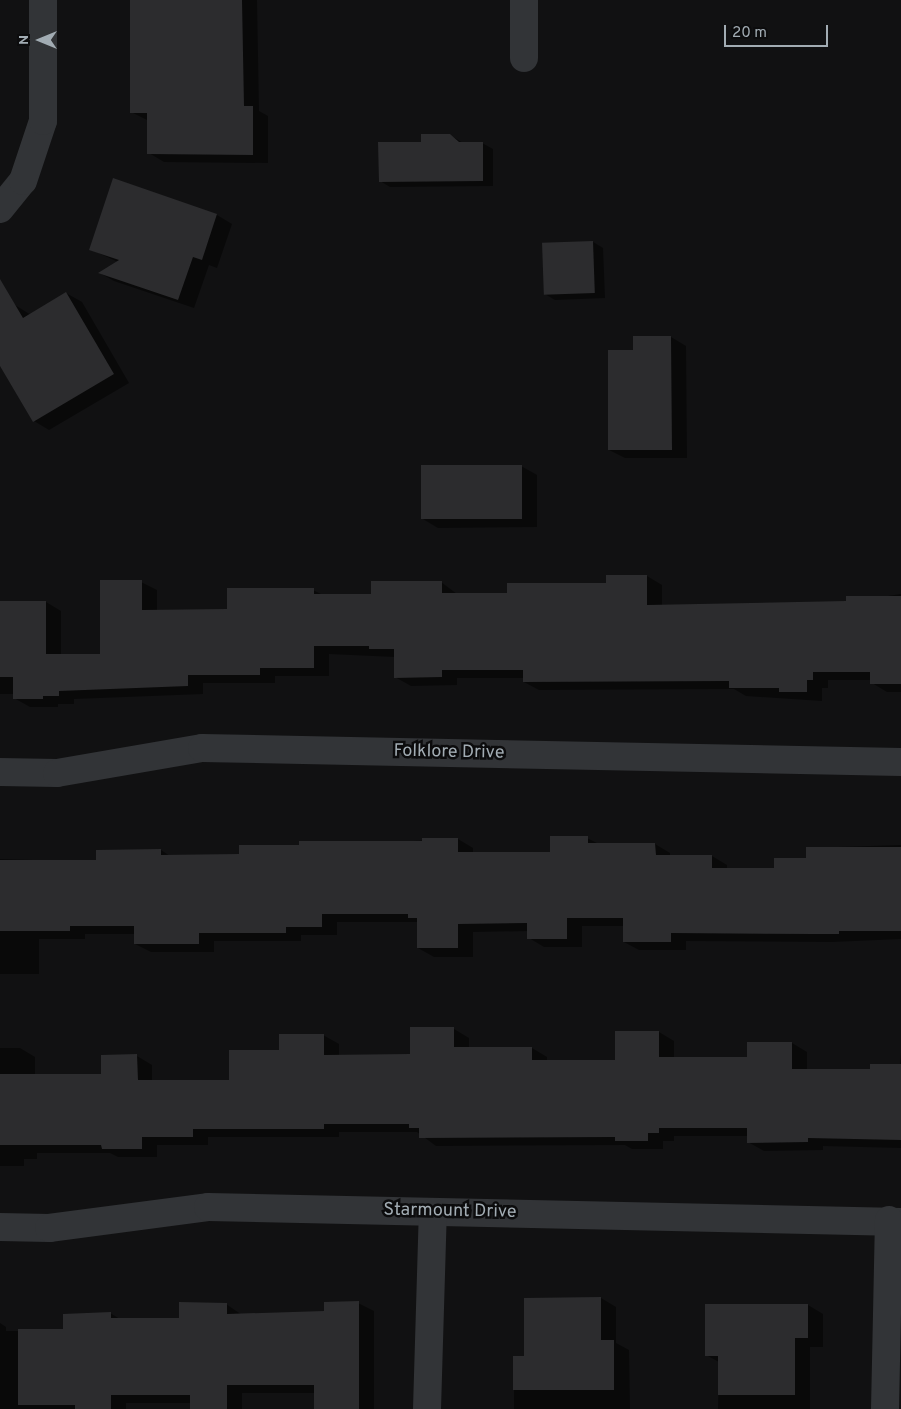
<!DOCTYPE html>
<style>
body{margin:0}
#map{position:relative;width:901px;height:1409px;overflow:hidden;background:#111112;font-family:Overpass,sans-serif}
div>[style]{position:absolute}
[style*='--x']{left:calc(var(--x)*1px);top:calc(var(--y)*1px);width:calc(var(--w)*1px);rotate:calc(var(--a)*1deg)}
.shadow>*{inset:0;background:#0007}
.building>*{inset:0;background:#2c2c2e;transform-origin:0 0}
.minor>*{height:28px;margin:-14px;padding:0 14px;transform-origin:14px;border-radius:14px;background:#323437}
span{translate:-50% -50%;white-space:nowrap;text-align:center;line-height:1.15;-webkit-text-stroke:5px #0c0c0d;paint-order:stroke}
.street-label{font-size:18px;color:#a2acb3}
.north{position:absolute;left:15px;top:15px;width:50px;height:50px;-webkit-text-stroke:4px #0c0c0d;paint-order:stroke;rotate:270deg;font-size:14px;font-weight:700;line-height:20px;text-align:center;color:#a2acb3}
.north::after{content:'';display:block;margin:auto;width:18px;height:22px;background:#a2acb3;clip-path:polygon(50% 0,100% 100%,50% 72%,0 100%)}
.scale{position:absolute;left:724px;top:25px;width:104px;height:22px;box-sizing:border-box;border:2px solid #a2acb3;border-top:0;padding-left:6px;font-size:15px;line-height:18px;white-space:nowrap;color:#a2acb3;-webkit-text-stroke:4px #0c0c0d;paint-order:stroke}
</style>
<div id="map">
<div class="shadow">
<i style="clip-path:polygon(132px 0,257px 0,259px 111px,268px 116px,268px 163px,164px 162px,149px 153px,149px 121px,131px 112px)"></i>
<i style="clip-path:polygon(450px 135px,463px 143px,482px 143px,493px 149px,493px 186px,390px 187px,380px 181px)"></i>
<i style="clip-path:polygon(114px 180px,217px 215px,232px 224px,217px 268px,209px 265px,194px 308px,114px 281px,100px 273px,118px 262px,90px 249px)"></i>
<i style="clip-path:polygon(593px 242px,603px 248px,605px 298px,555px 300px,545px 294px)"></i>
<i style="clip-path:polygon(66px 293px,82px 302px,129px 383px,49px 430px,34px 421px,0 364px,0 313px,15px 305px,31px 315px)"></i>
<i style="clip-path:polygon(635px 337px,671px 337px,686px 346px,687px 458px,625px 458px,609px 450px,635px 352px)"></i>
<i style="clip-path:polygon(521px 466px,537px 475px,537px 527px,438px 528px,423px 519px)"></i>
<i style="clip-path:polygon(647px 576px,662px 585px,662px 606px,848px 602px,901px 594px,901px 692px,887px 692px,872px 683px,872px 680px,828px 680px,828px 688px,822px 688px,822px 701px,746px 696px,734px 689px,539px 690px,524px 682px,524px 678px,457px 678px,457px 685px,411px 686px,395px 677px,395px 657px,329px 654px,329px 676px,275px 676px,275px 683px,203px 683px,203px 694px,74px 699px,74px 704px,58px 704px,58px 707px,30px 707px,14px 698px,14px 694px,0 694px,0 602px,46px 602px,61px 611px,61px 656px,102px 656px,141px 582px,157px 590px,157px 612px,228px 611px,313px 590px,323px 595px,372px 595px,441px 582px,457px 594px,508px 594px,607px 584px)"></i>
<i style="clip-path:polygon(587px 838px,599px 844px,655px 844px,670px 853px,670px 856px,712px 856px,727px 865px,727px 869px,775px 869px,807px 859px,807px 848px,901px 845px,901px 939px,832px 942px,686px 941px,686px 950px,639px 950px,624px 942px,624px 926px,582px 926px,582px 947px,544px 947px,529px 938px,529px 931px,473px 932px,473px 957px,434px 957px,418px 948px,417px 922px,337px 922px,337px 935px,301px 935px,301px 941px,214px 941px,214px 952px,151px 952px,135px 944px,135px 934px,85px 934px,85px 939px,39px 939px,39px 974px,0 974px,0 859px,98px 862px,161px 850px,170px 856px,241px 855px,301px 846px,458px 839px,473px 848px,473px 853px,551px 853px)"></i>
<i style="clip-path:polygon(454px 1029px,469px 1038px,469px 1048px,532px 1048px,547px 1057px,547px 1061px,616px 1061px,659px 1032px,674px 1041px,674px 1058px,748px 1058px,748px 1043px,792px 1043px,807px 1052px,807px 1070px,871px 1070px,900px 1065px,901px 1053px,901px 1148px,823px 1146px,823px 1150px,764px 1151px,748px 1142px,748px 1136px,674px 1136px,674px 1141px,663px 1141px,663px 1149px,632px 1149px,625px 1145px,436px 1146px,417px 1132px,339px 1132px,339px 1137px,208px 1137px,208px 1145px,157px 1145px,157px 1157px,118px 1157px,110px 1153px,37px 1153px,37px 1159px,24px 1159px,24px 1166px,0 1166px,0 1048px,20px 1048px,35px 1057px,35px 1075px,102px 1075px,137px 1056px,152px 1065px,152px 1081px,230px 1081px,281px 1051px,323px 1035px,339px 1044px,339px 1056px,411px 1055px)"></i>
<i style="clip-path:polygon(601px 1298px,616px 1307px,616px 1343px,629px 1350px,630px 1409px,514px 1409px,514px 1357px,525px 1357px,525px 1299px)"></i>
<i style="clip-path:polygon(358px 1303px,374px 1311px,374px 1409px,316px 1409px,316px 1393px,242px 1393px,242px 1409px,192px 1409px,192px 1403px,126px 1403px,126px 1409px,0 1409px,0 1323px,6px 1327px,6px 1331px,64px 1331px,110px 1313px,120px 1319px,180px 1319px,226px 1304px,242px 1315px,325px 1312px)"></i>
<i style="clip-path:polygon(808px 1305px,823px 1314px,823px 1347px,810px 1347px,810px 1409px,718px 1409px,719px 1362px,706px 1355px)"></i>
</div>
<div class="building">
<i style="clip-path:polygon(130px 0,242px 0,244px 106px,253px 106px,253px 155px,147px 154px,147px 113px,130px 113px)"></i>
<i style="clip-path:polygon(421px 134px,450px 134px,459px 142px,483px 142px,483px 181px,379px 182px,378px 142px,421px 142px)"></i>
<i style="clip-path:polygon(113px 178px,217px 214px,202px 260px,193px 257px,178px 300px,98px 273px,119px 260px,89px 250px)"></i>
<i style="left:593px;top:241px;width:52px;height:51px;rotate:88deg"></i>
<i style="clip-path:polygon(0 279px,23px 318px,66px 292px,114px 374px,33px 422px,0 366px)"></i>
<i style="clip-path:polygon(633px 336px,671px 336px,672px 450px,608px 450px,608px 350px,633px 350px)"></i>
<i style="left:522px;top:465px;width:54px;height:101px;rotate:90deg"></i>
<i style="clip-path:polygon(606px 575px,647px 575px,647px 605px,846px 601px,846px 596px,901px 596px,901px 684px,870px 684px,870px 672px,813px 672px,813px 680px,807px 680px,807px 692px,779px 692px,779px 688px,729px 688px,729px 681px,523px 682px,523px 670px,442px 670px,442px 677px,394px 678px,394px 649px,369px 649px,369px 646px,314px 646px,314px 668px,260px 668px,260px 675px,188px 675px,188px 686px,59px 691px,59px 696px,43px 696px,43px 699px,13px 699px,13px 677px,0 677px,0 601px,46px 601px,46px 654px,100px 654px,100px 580px,142px 580px,142px 610px,227px 609px,227px 588px,314px 588px,314px 594px,371px 594px,371px 581px,442px 581px,442px 593px,507px 593px,507px 583px,606px 583px)"></i>
<i style="clip-path:polygon(550px 836px,588px 836px,588px 843px,655px 843px,656px 855px,712px 855px,712px 868px,774px 868px,774px 858px,806px 858px,806px 847px,901px 847px,901px 931px,839px 931px,839px 934px,815px 934px,671px 933px,671px 942px,623px 942px,623px 918px,567px 918px,567px 939px,527px 939px,527px 923px,458px 924px,458px 948px,417px 948px,417px 918px,408px 918px,408px 914px,322px 914px,322px 927px,286px 927px,286px 933px,199px 933px,199px 944px,134px 944px,134px 926px,70px 926px,70px 931px,0 931px,0 860px,96px 860px,96px 850px,161px 849px,161px 855px,239px 854px,239px 845px,299px 845px,299px 841px,422px 841px,422px 838px,458px 838px,458px 852px,550px 852px)"></i>
<i style="clip-path:polygon(410px 1027px,454px 1027px,454px 1047px,532px 1047px,532px 1060px,615px 1060px,615px 1031px,659px 1031px,659px 1057px,747px 1057px,747px 1042px,792px 1042px,792px 1069px,870px 1069px,870px 1064px,901px 1064px,901px 1140px,808px 1138px,808px 1142px,747px 1143px,747px 1128px,659px 1128px,659px 1133px,648px 1133px,648px 1141px,615px 1141px,615px 1137px,419px 1138px,419px 1128px,409px 1128px,409px 1124px,324px 1124px,324px 1129px,193px 1129px,193px 1137px,142px 1137px,142px 1149px,102px 1149px,101px 1145px,0 1145px,0 1074px,101px 1074px,101px 1055px,137px 1054px,138px 1080px,229px 1080px,229px 1050px,279px 1050px,279px 1034px,324px 1034px,324px 1055px,410px 1054px)"></i>
<i style="clip-path:polygon(601px 1297px,601px 1340px,614px 1340px,614px 1390px,513px 1390px,513px 1356px,524px 1356px,524px 1298px)"></i>
<i style="clip-path:polygon(359px 1301px,359px 1409px,314px 1409px,314px 1385px,227px 1385px,227px 1409px,190px 1409px,190px 1395px,111px 1395px,111px 1409px,75px 1409px,75px 1405px,18px 1405px,18px 1329px,63px 1329px,63px 1314px,111px 1312px,111px 1318px,179px 1318px,179px 1302px,227px 1303px,227px 1314px,324px 1311px,324px 1302px)"></i>
<i style="clip-path:polygon(705px 1304px,808px 1304px,808px 1338px,795px 1338px,795px 1395px,718px 1395px,718px 1356px,705px 1356px)"></i>
</div>
<div class="minor">
<i style="--x:524;--y:0;--w:58;--a:90"></i>
<i style="--x:0;--y:209;--w:36;--a:-51"></i>
<i style="--x:23;--y:181;--w:63;--a:-71.6"></i>
<i style="--x:43;--y:121;--w:121;--a:-90"></i>
<i style="--x:0;--y:772;--w:57;--a:1"></i>
<i style="--x:57;--y:773;--w:147;--a:-9.8"></i>
<i style="--x:202;--y:748;--w:699;--a:1.15"></i>
<i style="--x:0;--y:1227;--w:49;--a:1.2"></i>
<i style="--x:49;--y:1228;--w:160;--a:-7.5"></i>
<i style="--x:208;--y:1207;--w:693;--a:1.24"></i>
<i style="--x:427;--y:1409;--w:197;--a:-88.3"></i>
<i style="--x:885;--y:1409;--w:189;--a:-88.8"></i>
</div>
<div class="street-label">
<span style="left:449px;top:753px;rotate:1deg">Folklore Drive</span>
<span style="left:450px;top:1212px;rotate:1deg">Starmount Drive</span>
</div>
<div class="north">N</div>
<div class="scale">20 m</div>
</div>
